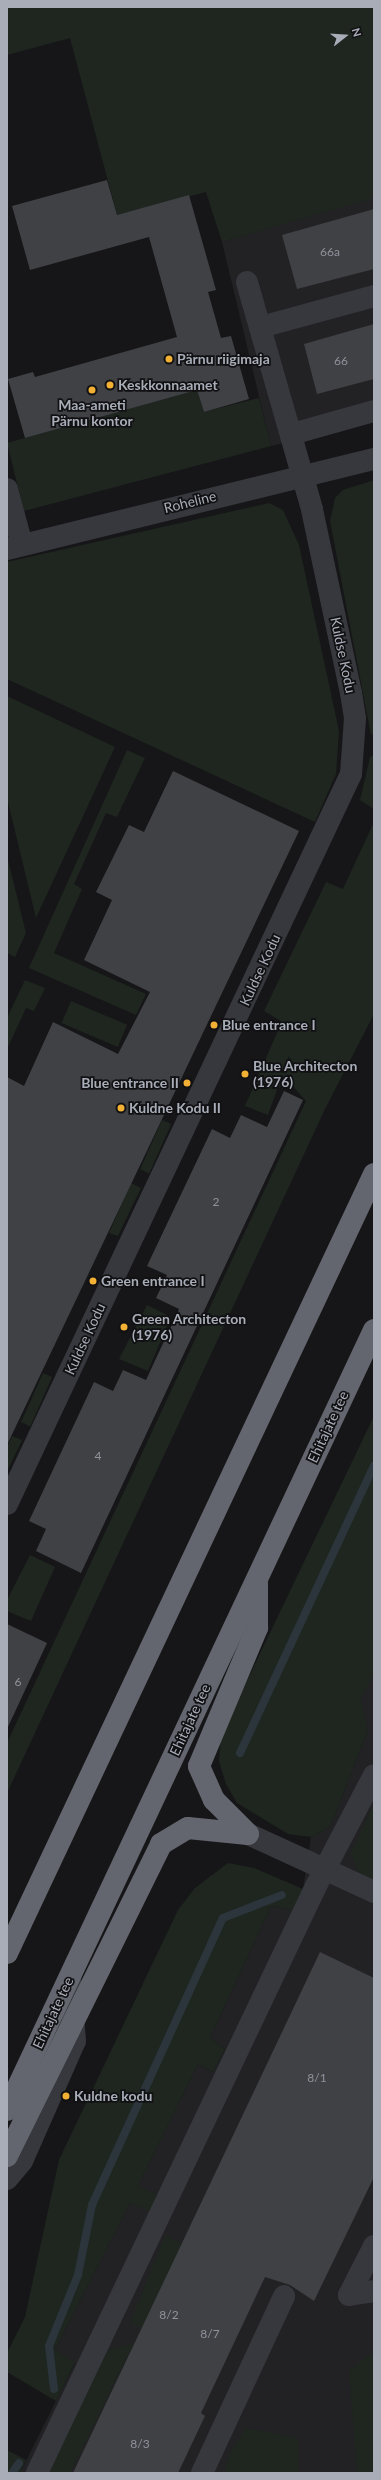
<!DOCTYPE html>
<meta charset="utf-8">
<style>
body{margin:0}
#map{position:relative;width:381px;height:2480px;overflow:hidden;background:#161618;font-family:Lato,sans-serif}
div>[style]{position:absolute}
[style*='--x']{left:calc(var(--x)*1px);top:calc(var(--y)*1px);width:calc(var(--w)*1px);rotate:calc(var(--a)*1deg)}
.built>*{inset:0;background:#222225}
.green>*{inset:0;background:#1e261f;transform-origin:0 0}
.stream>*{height:8px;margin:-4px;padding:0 4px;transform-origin:4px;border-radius:4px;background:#2c353c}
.building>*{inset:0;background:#404145}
.minor>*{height:22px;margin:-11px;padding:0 11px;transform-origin:11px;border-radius:11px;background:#37383d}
.highway>*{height:22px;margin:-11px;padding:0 11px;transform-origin:11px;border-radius:11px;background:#63666e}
.dots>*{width:11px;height:11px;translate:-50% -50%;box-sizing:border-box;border:2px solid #111113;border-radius:50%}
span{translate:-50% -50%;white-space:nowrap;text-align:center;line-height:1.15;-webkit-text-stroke:3.5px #111113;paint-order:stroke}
.number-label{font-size:12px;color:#8e929b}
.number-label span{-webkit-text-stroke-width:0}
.poi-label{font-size:14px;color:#a8adb8;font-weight:700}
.left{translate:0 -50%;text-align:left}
.right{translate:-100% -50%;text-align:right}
.street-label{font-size:14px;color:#a8adb8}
.frame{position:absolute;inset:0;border:8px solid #a8adb8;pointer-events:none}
.north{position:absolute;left:325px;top:16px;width:40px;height:40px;-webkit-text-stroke:3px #111113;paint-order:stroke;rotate:73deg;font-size:11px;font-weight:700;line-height:16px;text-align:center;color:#a8adb8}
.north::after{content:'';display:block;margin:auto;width:14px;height:18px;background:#a8adb8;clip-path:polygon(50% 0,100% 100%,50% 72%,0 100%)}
</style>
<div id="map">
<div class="built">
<i style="clip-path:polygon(374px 197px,374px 421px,271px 446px,222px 242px)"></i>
<i style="clip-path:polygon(374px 1672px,374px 2473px,20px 2473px,75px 2363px,55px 2350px,130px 2203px,151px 2211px,138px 2186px,198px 2064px,213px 2072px,225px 2049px,210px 2038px,271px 1906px,294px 1911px,303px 1889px,311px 1837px,330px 1827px,368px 1730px,360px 1701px)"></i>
</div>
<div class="green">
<i style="clip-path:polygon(7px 7px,374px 7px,374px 198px,222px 242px,206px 192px,117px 215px,70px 38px,7px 55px)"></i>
<i style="clip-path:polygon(197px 390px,204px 412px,259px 398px,271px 446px,24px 511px,7px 443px)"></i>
<i style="clip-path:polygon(374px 480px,374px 733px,371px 735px,330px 521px,335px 498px,343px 490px)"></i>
<i style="clip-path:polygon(269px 503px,283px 510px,299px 545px,339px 731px,336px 774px,315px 822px,7px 679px,7px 562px)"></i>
<i style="clip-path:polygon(7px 696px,115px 747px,36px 918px,7px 798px)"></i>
<i style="clip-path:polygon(127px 750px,145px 758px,117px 817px,106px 813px,74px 884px,82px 889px,54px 953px,146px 994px,136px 1015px,29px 968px)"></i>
<i style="clip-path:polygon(374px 755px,374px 809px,360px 800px,370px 757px)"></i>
<i style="clip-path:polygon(374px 822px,374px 1014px,325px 1109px,7px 1793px,7px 1743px,306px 1101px,289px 1082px,278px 1087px,268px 1115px,245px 1106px,280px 1026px,281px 1021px,264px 1011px,326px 882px,343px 889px)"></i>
<i style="clip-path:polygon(7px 856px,26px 933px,15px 957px,7px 953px)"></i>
<i style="clip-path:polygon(25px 980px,45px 988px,34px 1011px,26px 1008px,7px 1049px,7px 1018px)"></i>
<i style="left:71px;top:1001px;width:61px;height:24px;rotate:23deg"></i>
<i style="left:162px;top:1120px;width:10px;height:54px;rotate:24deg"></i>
<i style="clip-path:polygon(131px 1183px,141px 1188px,118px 1236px,109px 1233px)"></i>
<i style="clip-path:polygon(147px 1305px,171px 1317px,148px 1371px,119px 1359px)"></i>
<i style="left:43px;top:1373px;width:10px;height:54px;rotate:24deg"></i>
<i style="clip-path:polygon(374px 1416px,374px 1672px,361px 1701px,368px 1730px,330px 1827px,311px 1837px,288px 1834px,237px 1803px,226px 1784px,219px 1761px,221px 1735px)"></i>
<i style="clip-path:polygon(12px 1436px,22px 1440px,7px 1472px,7px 1447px)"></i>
<i style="clip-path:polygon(30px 1555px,55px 1567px,31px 1621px,7px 1611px,7px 1600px)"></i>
<i style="clip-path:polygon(374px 1804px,374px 1881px,359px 1874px,351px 1853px)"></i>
<i style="clip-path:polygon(228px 1863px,254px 1868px,303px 1889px,294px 1911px,271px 1906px,210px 2038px,225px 2049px,213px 2072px,198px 2064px,138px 2186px,158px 2195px,151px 2212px,130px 2203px,55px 2350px,75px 2362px,56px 2401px,7px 2372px,7px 2353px,25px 2317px,59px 2160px,178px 1910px,195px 1888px)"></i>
<i style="left:165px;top:2236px;width:18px;height:94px;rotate:22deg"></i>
<i style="clip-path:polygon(130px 2344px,133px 2345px,70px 2473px,49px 2473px,107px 2351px)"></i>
<i style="clip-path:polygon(369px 2355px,374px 2355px,374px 2473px,357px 2473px,349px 2371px)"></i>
<i style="clip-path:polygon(245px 2428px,298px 2438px,298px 2473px,225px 2473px,227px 2460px)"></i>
<i style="clip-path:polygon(7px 2450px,26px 2460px,20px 2473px,7px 2473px)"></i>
</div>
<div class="stream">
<i style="--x:240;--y:1753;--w:317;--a:-65"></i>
<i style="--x:54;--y:2389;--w:43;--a:-96.6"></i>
<i style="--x:49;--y:2346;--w:77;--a:-67.8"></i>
<i style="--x:78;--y:2275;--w:71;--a:-78.7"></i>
<i style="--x:92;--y:2205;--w:315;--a:-65.5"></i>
<i style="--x:223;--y:1918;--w:63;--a:-21.3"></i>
<i style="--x:12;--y:2473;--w:12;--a:-55"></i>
</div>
<div class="building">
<i style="clip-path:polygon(107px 180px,117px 215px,189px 195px,216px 290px,208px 292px,221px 338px,231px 336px,249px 399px,204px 412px,197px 390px,25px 438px,8px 379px,33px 372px,35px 377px,177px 337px,149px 237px,30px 270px,12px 206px)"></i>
<i style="clip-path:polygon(374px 209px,374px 269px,297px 289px,282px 235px)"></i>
<i style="clip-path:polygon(374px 324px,374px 379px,317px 394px,304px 344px)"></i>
<i style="clip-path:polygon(173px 771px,299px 831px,7px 1445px,7px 1077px,24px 1086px,53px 1022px,118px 1054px,150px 992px,84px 960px,112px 900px,96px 892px,129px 825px,144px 832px)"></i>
<i style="clip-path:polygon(284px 1091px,303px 1100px,81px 1573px,36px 1551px,46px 1529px,29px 1521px,94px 1382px,113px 1391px,123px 1370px,146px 1380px,179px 1309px,156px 1298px,167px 1275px,147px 1266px,212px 1129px,230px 1138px,241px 1115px,267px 1127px)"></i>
<i style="clip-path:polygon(7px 1624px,47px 1643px,7px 1729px)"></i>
<i style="clip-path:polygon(320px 1952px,374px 1978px,374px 2177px,314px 2301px,290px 2285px,265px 2277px,201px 2413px,205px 2416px,178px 2473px,73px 2473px)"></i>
</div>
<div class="minor">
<i style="--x:261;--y:327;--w:117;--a:-15.3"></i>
<i style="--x:292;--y:434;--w:85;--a:-15.7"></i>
<i style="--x:7;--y:489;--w:58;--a:75"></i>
<i style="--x:7;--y:549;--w:378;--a:-13.8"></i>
<i style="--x:7;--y:1504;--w:807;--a:-64.77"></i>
<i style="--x:351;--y:774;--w:56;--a:-85.9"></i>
<i style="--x:355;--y:718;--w:25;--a:-99"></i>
<i style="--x:351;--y:693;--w:188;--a:-102"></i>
<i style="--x:312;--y:509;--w:236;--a:-106"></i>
<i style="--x:248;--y:1834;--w:139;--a:24.7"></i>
<i style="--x:7;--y:2179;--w:23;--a:-50"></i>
<i style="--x:22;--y:2161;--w:131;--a:-66.2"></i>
<i style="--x:75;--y:2041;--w:64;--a:-94.5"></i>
<i style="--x:374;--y:2246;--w:55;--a:117"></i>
<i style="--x:349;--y:2295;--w:25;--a:-9"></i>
<i style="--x:37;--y:2473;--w:650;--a:-64.58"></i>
<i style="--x:316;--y:1886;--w:125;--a:-62.4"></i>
<i style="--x:202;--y:2473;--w:195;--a:-65.1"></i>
</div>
<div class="highway">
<i style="--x:248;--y:1834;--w:48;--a:-135"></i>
<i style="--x:214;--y:1800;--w:37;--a:-114"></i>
<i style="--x:199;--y:1766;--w:150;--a:-67.2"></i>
<i style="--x:257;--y:1628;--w:44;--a:-90"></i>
<i style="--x:7;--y:1953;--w:861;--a:-64.77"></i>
<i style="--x:7;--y:2110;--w:862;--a:-64.8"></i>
<i style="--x:7;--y:2156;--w:348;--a:-63.7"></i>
<i style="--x:161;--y:1844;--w:31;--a:-31"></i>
<i style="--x:188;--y:1828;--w:60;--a:5.7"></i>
</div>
<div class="dots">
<i style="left:169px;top:359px;background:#f2b134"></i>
<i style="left:110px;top:385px;background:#f2b134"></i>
<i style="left:92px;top:390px;background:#f2b134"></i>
<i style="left:214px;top:1025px;background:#f2b134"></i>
<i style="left:245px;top:1074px;background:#f2b134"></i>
<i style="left:187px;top:1083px;background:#f2b134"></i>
<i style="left:121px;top:1108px;background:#f2b134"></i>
<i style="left:93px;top:1281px;background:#f2b134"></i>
<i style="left:124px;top:1327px;background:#f2b134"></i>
<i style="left:66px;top:2096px;background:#f2b134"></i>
</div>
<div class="number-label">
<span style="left:330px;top:252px">66a</span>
<span style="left:341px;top:361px">66</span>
<span style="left:216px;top:1202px">2</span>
<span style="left:98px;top:1456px">4</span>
<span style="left:18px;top:1682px">6</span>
<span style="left:317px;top:2078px">8/1</span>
<span style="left:169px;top:2315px">8/2</span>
<span style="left:210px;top:2334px">8/7</span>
<span style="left:140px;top:2444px">8/3</span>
</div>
<div class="poi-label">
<span class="left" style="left:177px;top:359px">Pärnu riigimaja</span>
<span class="left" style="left:118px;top:385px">Keskkonnaamet</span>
<span style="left:92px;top:413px">Maa-ameti<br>Pärnu kontor</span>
<span class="left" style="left:222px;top:1025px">Blue entrance I</span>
<span class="left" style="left:253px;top:1074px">Blue Architecton<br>(1976)</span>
<span class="right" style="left:179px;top:1083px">Blue entrance II</span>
<span class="left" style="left:129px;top:1108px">Kuldne Kodu II</span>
<span class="left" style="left:101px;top:1281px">Green entrance I</span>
<span class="left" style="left:132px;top:1327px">Green Architecton<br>(1976)</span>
<span class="left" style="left:74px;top:2096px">Kuldne kodu</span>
</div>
<div class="street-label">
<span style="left:190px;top:502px;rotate:-14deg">Roheline</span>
<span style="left:343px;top:655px;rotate:78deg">Kuldse Kodu</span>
<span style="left:260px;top:970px;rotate:-65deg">Kuldse Kodu</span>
<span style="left:85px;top:1339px;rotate:-65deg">Kuldse Kodu</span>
<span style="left:328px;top:1427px;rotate:-65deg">Ehitajate tee</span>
<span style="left:190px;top:1720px;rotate:-65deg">Ehitajate tee</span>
<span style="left:53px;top:2013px;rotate:-65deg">Ehitajate tee</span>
</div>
<div class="frame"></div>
<div class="north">N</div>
</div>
